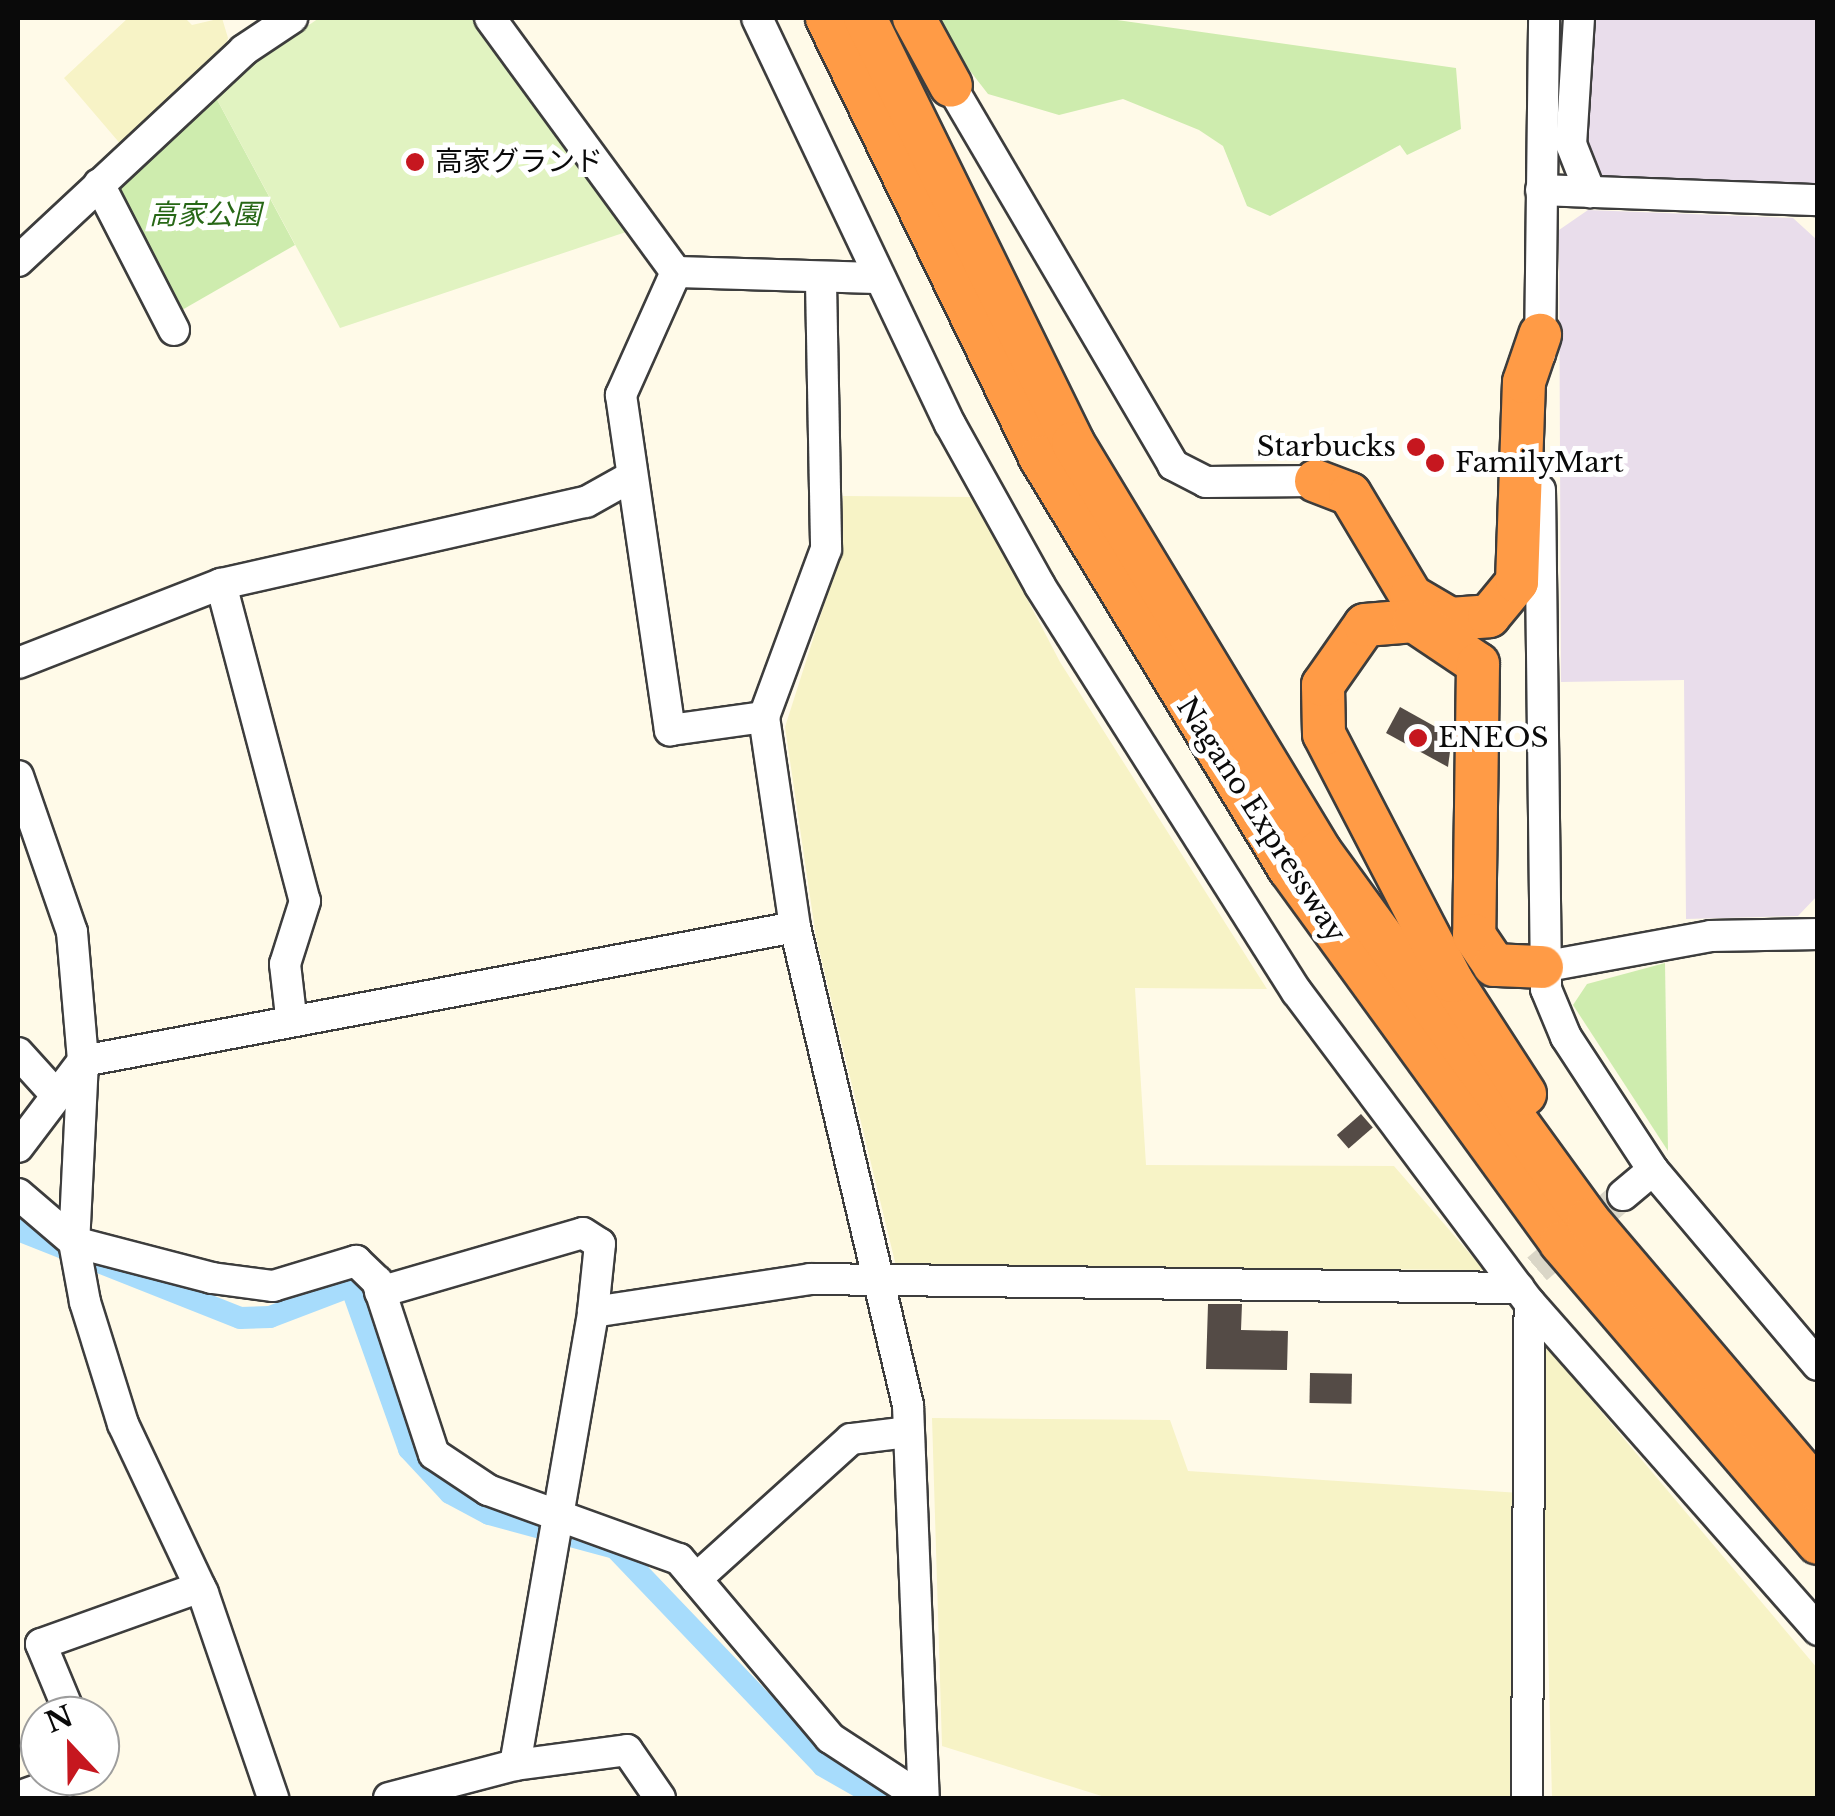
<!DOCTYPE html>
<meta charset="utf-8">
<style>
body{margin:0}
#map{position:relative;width:1835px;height:1816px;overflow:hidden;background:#fffae8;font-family:"Libre Baskerville","Noto Sans JP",serif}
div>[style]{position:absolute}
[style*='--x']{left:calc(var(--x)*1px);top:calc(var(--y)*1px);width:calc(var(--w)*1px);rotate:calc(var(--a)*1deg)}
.industrial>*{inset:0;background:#e9ddeb}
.farmland>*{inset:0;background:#f7f3c6}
.green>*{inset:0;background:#ceecae}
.pitch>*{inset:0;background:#e1f3c1}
.canal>*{height:22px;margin:-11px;padding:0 11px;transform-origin:11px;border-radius:11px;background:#a7dcfc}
.building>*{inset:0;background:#544b46;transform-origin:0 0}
.minor-tunnel>*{height:30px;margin-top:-15px;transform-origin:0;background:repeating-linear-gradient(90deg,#dad6c7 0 30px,transparent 0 45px)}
.roads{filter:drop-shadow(2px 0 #3d3d3d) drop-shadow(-2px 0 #3d3d3d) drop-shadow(0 2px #3d3d3d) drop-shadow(0 -2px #3d3d3d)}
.minor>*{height:30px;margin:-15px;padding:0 15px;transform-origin:15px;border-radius:15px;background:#fff}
.highway>*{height:42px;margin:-21px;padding:0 21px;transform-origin:21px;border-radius:21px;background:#ff9b46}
.dots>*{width:28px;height:28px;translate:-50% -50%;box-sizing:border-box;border:5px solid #fff;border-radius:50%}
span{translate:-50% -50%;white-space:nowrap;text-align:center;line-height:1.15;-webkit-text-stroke:10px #fff;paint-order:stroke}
.poi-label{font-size:28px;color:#0a0a0a}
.left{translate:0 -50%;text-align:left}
.right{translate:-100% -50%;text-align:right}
.park-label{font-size:28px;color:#276716;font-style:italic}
.street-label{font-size:28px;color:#0a0a0a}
.frame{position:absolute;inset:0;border:20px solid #0a0a0a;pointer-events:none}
.north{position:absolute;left:20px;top:1696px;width:100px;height:100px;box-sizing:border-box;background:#fff;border:2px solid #9d9d9d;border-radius:50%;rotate:338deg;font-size:28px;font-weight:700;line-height:40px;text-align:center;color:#0a0a0a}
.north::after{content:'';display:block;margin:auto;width:35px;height:45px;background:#c6171f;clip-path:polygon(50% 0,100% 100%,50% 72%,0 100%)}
</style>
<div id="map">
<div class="industrial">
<i style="clip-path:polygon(1587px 18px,1817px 18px,1817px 184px,1601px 179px,1581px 137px)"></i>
<i style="clip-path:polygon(1588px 210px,1793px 218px,1816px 239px,1818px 895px,1798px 916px,1686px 919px,1684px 680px,1561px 682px,1559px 230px)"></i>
</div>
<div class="farmland">
<i style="clip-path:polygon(128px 18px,185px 18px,192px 25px,222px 18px,228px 38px,224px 54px,123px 147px,64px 78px)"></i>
<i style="clip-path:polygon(843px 496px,974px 497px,1060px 662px,1267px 989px,1135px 988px,1146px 1165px,1394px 1166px,1484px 1270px,896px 1266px,816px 937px,785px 727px,839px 558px)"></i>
<i style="clip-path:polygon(1540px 1339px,1817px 1668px,1817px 1798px,1552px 1798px)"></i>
<i style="clip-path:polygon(932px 1418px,1170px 1420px,1188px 1471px,1520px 1493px,1522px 1798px,1108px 1798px,942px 1746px)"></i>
</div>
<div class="green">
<i style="clip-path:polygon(929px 18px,1103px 18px,1456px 68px,1461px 129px,1407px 155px,1400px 145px,1270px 216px,1247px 206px,1223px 146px,1199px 130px,1123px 99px,1059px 115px,988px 94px)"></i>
<i style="clip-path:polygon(213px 92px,295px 245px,182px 310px,115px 184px)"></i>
<i style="clip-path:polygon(1665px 963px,1668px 1151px,1573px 1005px,1587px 984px)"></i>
</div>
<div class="pitch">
<i style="clip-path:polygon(319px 18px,484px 18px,626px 232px,340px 328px,213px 92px)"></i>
</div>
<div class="canal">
<i style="--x:18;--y:1230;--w:239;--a:21.6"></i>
<i style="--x:240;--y:1318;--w:30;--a:-2"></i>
<i style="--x:270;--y:1317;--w:87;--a:-20.9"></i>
<i style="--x:351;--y:1286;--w:173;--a:70.4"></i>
<i style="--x:409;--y:1449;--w:60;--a:47"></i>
<i style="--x:450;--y:1493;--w:44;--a:28.3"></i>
<i style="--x:489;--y:1514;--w:131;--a:15.1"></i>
<i style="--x:615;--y:1548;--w:301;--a:46.3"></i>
<i style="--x:823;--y:1766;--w:64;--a:29.7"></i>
</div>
<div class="building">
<i style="clip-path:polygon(1400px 707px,1452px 736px,1448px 767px,1386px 733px)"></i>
<i style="left:1361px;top:1114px;width:18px;height:32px;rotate:49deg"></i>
<i style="clip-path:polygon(1208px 1304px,1242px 1304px,1241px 1330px,1288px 1331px,1287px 1370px,1206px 1369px)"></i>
<i style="left:1310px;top:1373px;width:42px;height:30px;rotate:1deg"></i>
</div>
<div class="minor-tunnel">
<i style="--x:1537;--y:1269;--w:113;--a:-40.7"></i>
</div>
<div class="roads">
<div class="minor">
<i style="--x:490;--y:18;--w:315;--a:53.8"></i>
<i style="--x:676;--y:272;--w:201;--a:1.7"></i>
<i style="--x:757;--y:18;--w:450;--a:64.6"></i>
<i style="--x:950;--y:424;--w:185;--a:60.9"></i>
<i style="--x:1040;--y:586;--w:481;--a:57.7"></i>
<i style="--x:1297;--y:992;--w:389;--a:53.2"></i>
<i style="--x:1530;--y:1303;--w:436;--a:48.6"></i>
<i style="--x:1579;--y:18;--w:126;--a:93.6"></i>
<i style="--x:1571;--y:144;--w:52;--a:68.4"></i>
<i style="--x:951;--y:86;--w:439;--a:59.6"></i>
<i style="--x:1173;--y:465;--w:37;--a:27"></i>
<i style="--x:1206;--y:482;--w:110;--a:-0.5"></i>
<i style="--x:99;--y:184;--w:164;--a:62.8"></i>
<i style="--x:1541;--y:190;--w:277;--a:2.1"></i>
<i style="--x:18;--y:261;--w:309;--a:-43"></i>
<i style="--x:244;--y:50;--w:58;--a:-33.7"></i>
<i style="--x:676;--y:272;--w:135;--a:114.1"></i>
<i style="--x:621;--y:395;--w:339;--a:81.7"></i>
<i style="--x:670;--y:730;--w:95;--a:-7.9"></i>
<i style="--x:821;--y:282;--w:267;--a:88.9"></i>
<i style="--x:826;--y:549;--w:179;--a:110.3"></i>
<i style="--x:764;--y:717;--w:212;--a:81.6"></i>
<i style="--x:795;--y:927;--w:492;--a:76.7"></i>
<i style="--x:908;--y:1406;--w:392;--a:87.7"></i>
<i style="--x:1540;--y:354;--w:336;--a:-89.3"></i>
<i style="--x:1540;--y:490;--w:499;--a:89.3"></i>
<i style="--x:1546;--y:989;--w:52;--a:67.4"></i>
<i style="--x:1566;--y:1037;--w:159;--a:56.8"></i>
<i style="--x:1653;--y:1170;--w:255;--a:49.8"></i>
<i style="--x:221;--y:584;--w:328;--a:75.2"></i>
<i style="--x:305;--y:901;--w:66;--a:107.6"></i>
<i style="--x:285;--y:964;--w:52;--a:83.4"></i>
<i style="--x:18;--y:663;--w:218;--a:-21.3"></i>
<i style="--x:221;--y:584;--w:374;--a:-12.7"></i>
<i style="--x:586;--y:502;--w:49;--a:-29.2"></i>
<i style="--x:18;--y:776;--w:165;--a:70.9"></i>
<i style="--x:72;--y:932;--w:129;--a:85.1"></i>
<i style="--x:83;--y:1061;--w:181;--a:92.8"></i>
<i style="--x:74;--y:1242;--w:61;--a:79.6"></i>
<i style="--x:85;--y:1302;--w:128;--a:72.7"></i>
<i style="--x:123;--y:1424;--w:187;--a:64.7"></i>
<i style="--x:203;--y:1593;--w:217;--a:71.1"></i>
<i style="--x:1542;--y:967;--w:172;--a:-10.4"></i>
<i style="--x:1711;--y:936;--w:107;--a:-1.1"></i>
<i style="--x:18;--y:1053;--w:58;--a:47.8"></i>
<i style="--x:18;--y:1147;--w:108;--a:-52.9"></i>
<i style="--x:83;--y:1061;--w:724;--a:-10.66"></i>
<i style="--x:18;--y:1194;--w:74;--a:40.6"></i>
<i style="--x:74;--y:1242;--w:143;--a:14.6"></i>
<i style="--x:212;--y:1278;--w:62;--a:7.5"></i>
<i style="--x:273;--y:1286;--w:87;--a:-16.8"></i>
<i style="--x:356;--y:1261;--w:29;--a:44"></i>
<i style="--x:377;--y:1281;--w:182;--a:71.8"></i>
<i style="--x:434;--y:1454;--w:65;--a:33.7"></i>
<i style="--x:488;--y:1490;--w:203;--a:19.9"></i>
<i style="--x:679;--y:1559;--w:234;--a:49.8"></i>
<i style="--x:830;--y:1738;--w:110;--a:33.1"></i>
<i style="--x:1623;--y:1195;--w:39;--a:-40"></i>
<i style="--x:380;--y:1292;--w:211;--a:-16.2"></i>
<i style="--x:583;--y:1233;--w:20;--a:33"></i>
<i style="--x:600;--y:1244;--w:68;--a:95.9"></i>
<i style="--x:696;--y:1579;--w:209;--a:-42.1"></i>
<i style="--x:851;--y:1439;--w:58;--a:-6.9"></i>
<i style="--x:71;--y:1716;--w:78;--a:-112.6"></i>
<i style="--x:41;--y:1644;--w:169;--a:-19.7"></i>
<i style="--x:515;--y:1765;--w:113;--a:-7.6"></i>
<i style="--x:627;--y:1750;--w:58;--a:55.5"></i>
<i style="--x:18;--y:1797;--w:62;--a:-19.9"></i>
<i style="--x:389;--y:1798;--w:130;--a:-14.7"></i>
<i style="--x:515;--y:1765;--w:460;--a:-80.2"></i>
<i style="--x:593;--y:1312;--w:219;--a:-8.6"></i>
<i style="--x:810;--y:1279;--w:709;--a:0.73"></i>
<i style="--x:1527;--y:1798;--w:495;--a:-89.7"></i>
</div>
<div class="highway">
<i style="--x:827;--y:18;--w:488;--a:64.1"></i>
<i style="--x:1040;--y:457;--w:481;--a:58.8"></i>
<i style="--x:1289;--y:868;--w:463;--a:54"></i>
<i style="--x:1561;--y:1243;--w:395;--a:49.4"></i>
<i style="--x:865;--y:18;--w:473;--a:63.9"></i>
<i style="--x:1073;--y:443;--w:477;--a:58.8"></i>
<i style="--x:1320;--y:851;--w:456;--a:54"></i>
<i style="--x:1588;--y:1220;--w:355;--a:49.6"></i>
<i style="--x:914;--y:18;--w:77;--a:61.4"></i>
<i style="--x:1316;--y:481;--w:36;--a:21"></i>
<i style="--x:1350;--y:494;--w:119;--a:59.1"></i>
<i style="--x:1411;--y:596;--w:45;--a:30.5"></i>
<i style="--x:1450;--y:619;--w:39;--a:-4"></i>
<i style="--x:1489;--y:616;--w:44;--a:-50.5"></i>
<i style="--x:1517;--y:582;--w:200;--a:-88"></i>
<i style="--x:1524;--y:382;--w:50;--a:-71.2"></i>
<i style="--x:1525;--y:1094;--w:135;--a:-122.9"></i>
<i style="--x:1452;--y:981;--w:278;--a:-117.4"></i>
<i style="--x:1324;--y:734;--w:49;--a:-91.2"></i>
<i style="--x:1323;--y:685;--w:73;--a:-55"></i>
<i style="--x:1365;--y:625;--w:49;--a:-4.7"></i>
<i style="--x:1414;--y:621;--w:77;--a:33.9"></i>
<i style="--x:1478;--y:664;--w:271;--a:90.8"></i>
<i style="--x:1474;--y:935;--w:36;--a:56"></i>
<i style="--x:1494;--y:965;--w:48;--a:2.4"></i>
</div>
</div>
<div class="dots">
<i style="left:415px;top:162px;background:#c6171f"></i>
<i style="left:1416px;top:447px;background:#c6171f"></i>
<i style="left:1435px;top:463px;background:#c6171f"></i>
<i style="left:1418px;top:738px;background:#c6171f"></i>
</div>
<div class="poi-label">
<span class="left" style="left:435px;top:162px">高家グランド</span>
<span class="right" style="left:1396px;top:447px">Starbucks</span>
<span class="left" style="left:1455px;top:463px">FamilyMart</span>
<span class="left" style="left:1438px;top:738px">ENEOS</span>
</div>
<div class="park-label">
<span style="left:205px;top:215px">高家公園</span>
</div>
<div class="street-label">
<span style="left:1261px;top:820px;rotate:57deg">Nagano Expressway</span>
</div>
<div class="frame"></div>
<div class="north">N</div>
</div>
